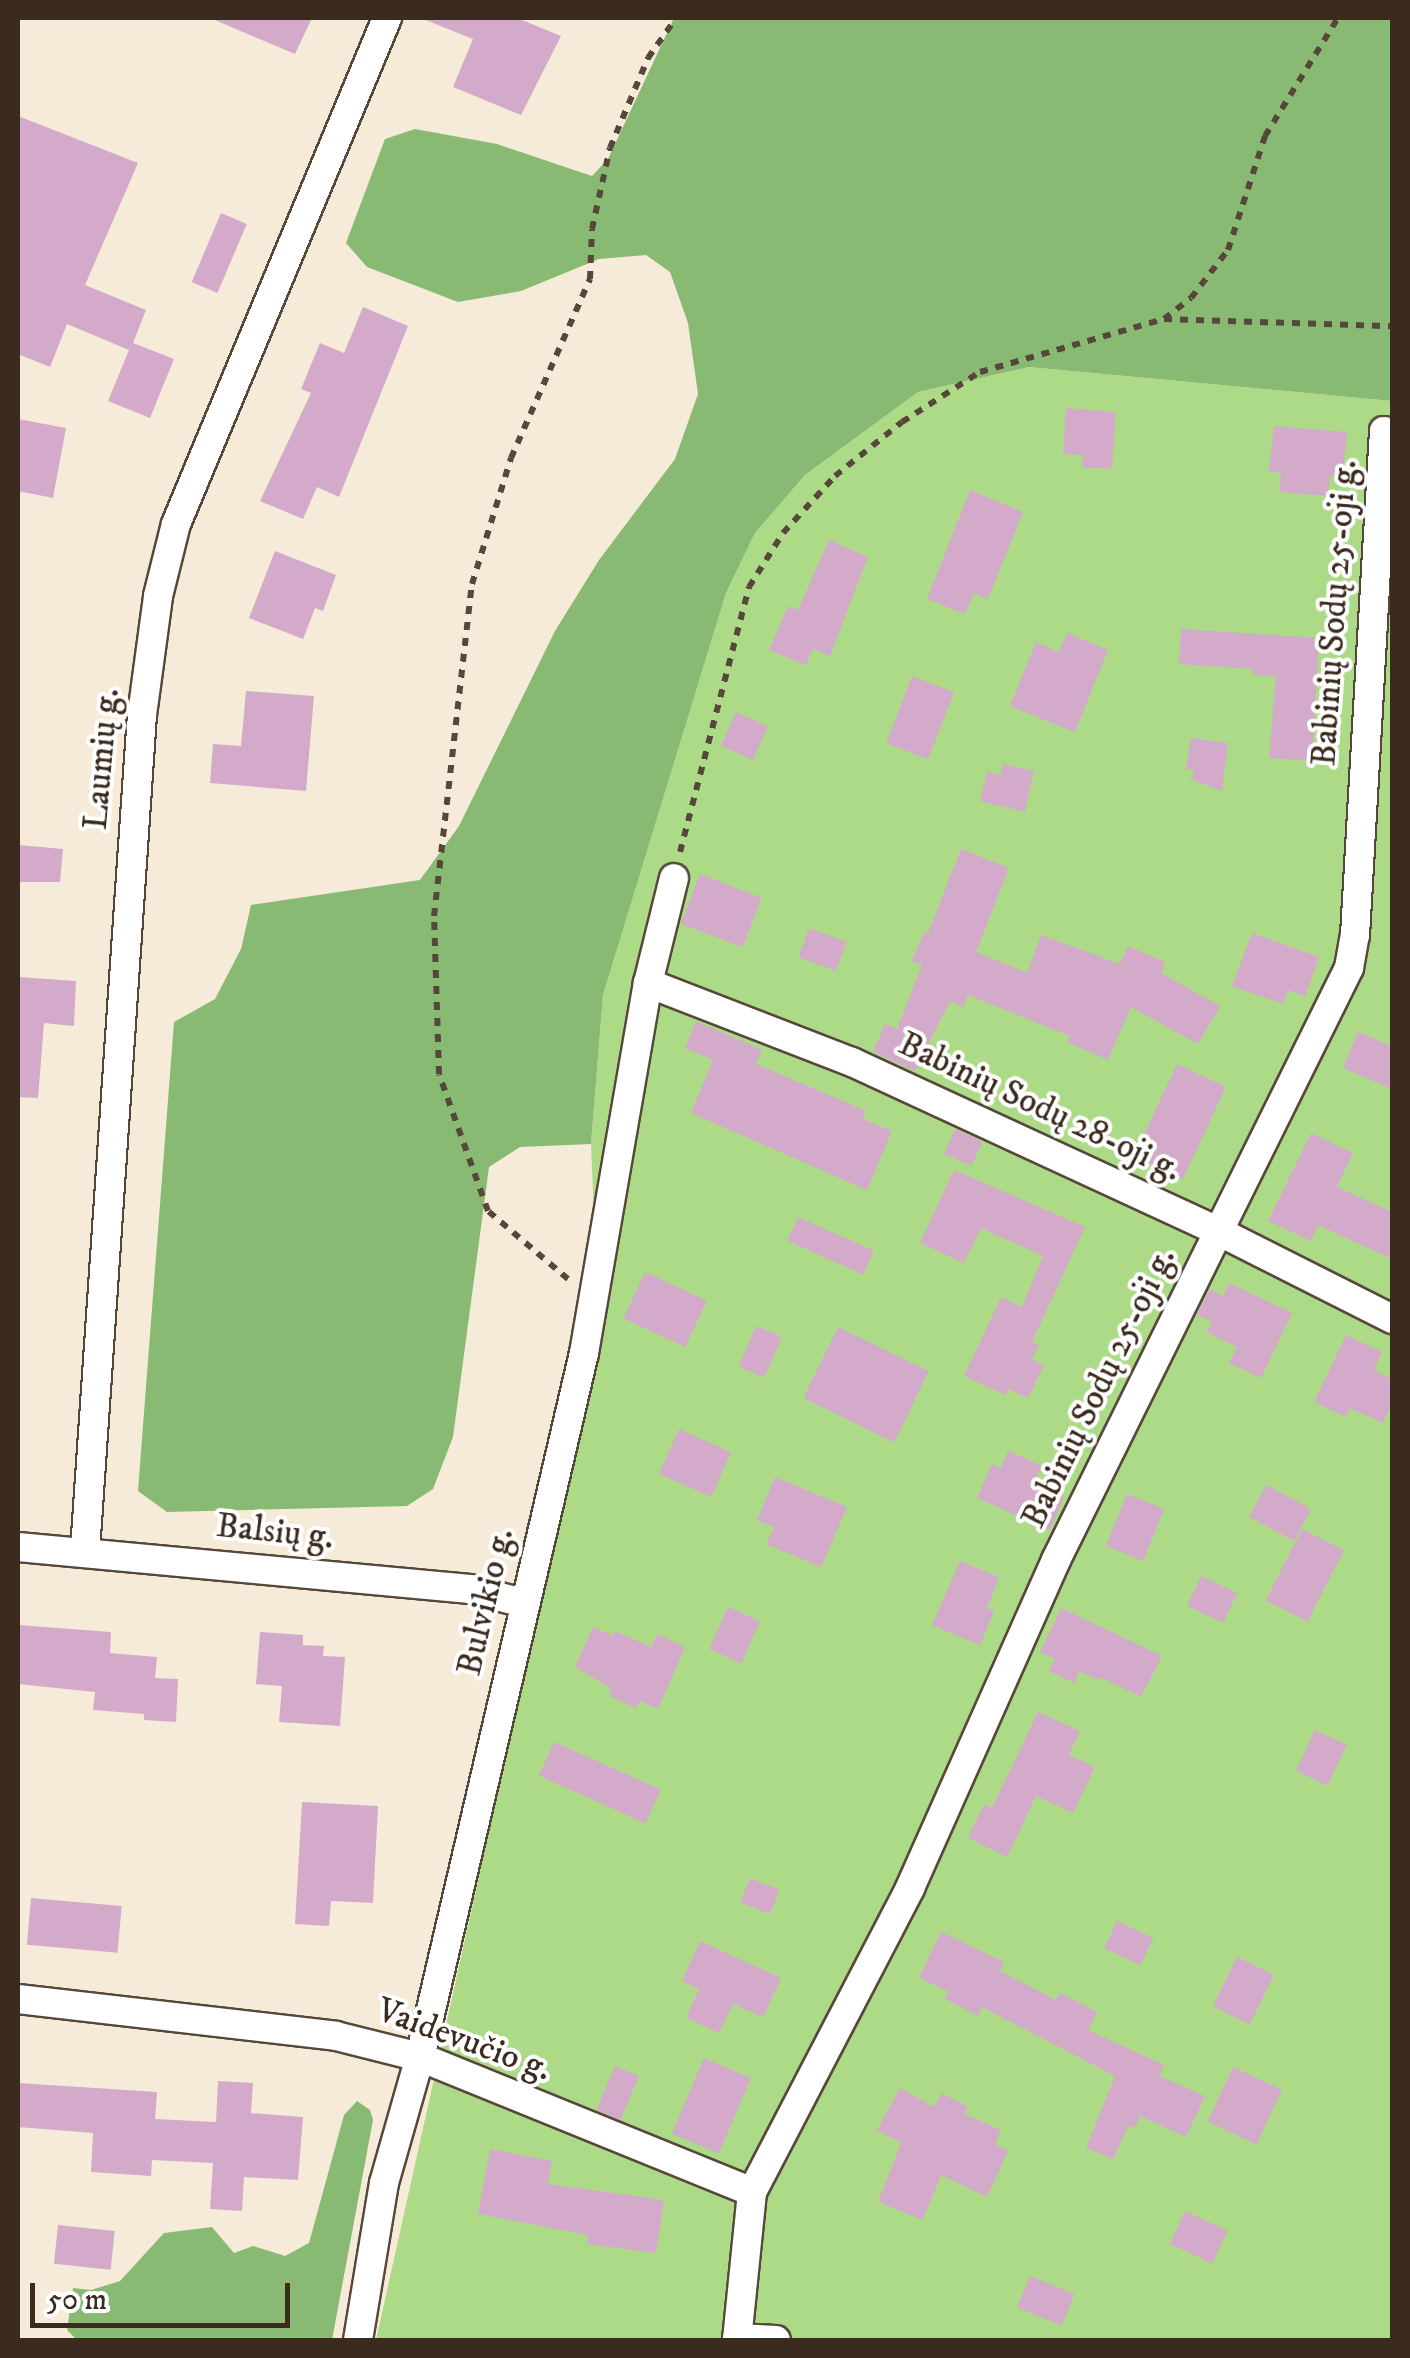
<!DOCTYPE html>
<meta charset="utf-8">
<style>
body{margin:0}
#map{position:relative;width:1410px;height:2358px;overflow:hidden;background:#f6ebd8;font-family:"IM FELL DW Pica",serif}
div>[style]{position:absolute}
[style*='--x']{left:calc(var(--x)*1px);top:calc(var(--y)*1px);width:calc(var(--w)*1px);rotate:calc(var(--a)*1deg)}
.green>*{inset:0;background:#acda87}
.forest>*{inset:0;background:#89ba74}
.building>*{inset:0;background:#d4aacb;transform-origin:0 0}
.path>*{height:6px;margin-top:-3px;transform-origin:0;background:repeating-linear-gradient(90deg,#57473a 0 8px,transparent 0 16px)}
.roads{filter:drop-shadow(2px 0 #57473a) drop-shadow(-2px 0 #57473a) drop-shadow(0 2px #57473a) drop-shadow(0 -2px #57473a)}
.street>*{height:28px;margin:-14px;padding:0 14px;transform-origin:14px;border-radius:14px;background:#fff}
span{translate:-50% -50%;white-space:nowrap;text-align:center;line-height:1.15;-webkit-text-stroke:8px #fff;paint-order:stroke}
.street-label{font-size:35px;color:#3b2a1e}
.frame{position:absolute;inset:0;border:20px solid #3b2a1e;pointer-events:none}
.scale{position:absolute;left:30px;top:2283px;width:260px;height:45px;box-sizing:border-box;border:5px solid #3b2a1e;border-top:0;padding-left:12px;font-size:30px;line-height:35px;white-space:nowrap;color:#3b2a1e;-webkit-text-stroke:8px #fff;paint-order:stroke}
</style>
<div id="map">
<div class="green">
<i style="clip-path:polygon(1029px 367px,1392px 401px,1392px 2340px,376px 2340px,599px 1336px,591px 1144px,603px 995px,726px 593px,755px 533px,805px 475px,918px 392px)"></i>
</div>
<div class="forest">
<i style="clip-path:polygon(674px 18px,1392px 18px,1392px 401px,1029px 367px,918px 392px,805px 475px,755px 533px,726px 593px,603px 995px,591px 1144px,520px 1147px,489px 1167px,453px 1437px,433px 1489px,407px 1506px,167px 1512px,138px 1491px,174px 1022px,215px 999px,241px 949px,251px 905px,420px 880px,459px 826px,555px 631px,599px 560px,675px 459px,698px 394px,688px 323px,670px 272px,646px 255px,599px 259px,521px 291px,458px 302px,367px 267px,346px 243px,385px 139px,415px 129px,497px 144px,592px 176px,608px 159px)"></i>
<i style="clip-path:polygon(357px 2101px,370px 2110px,373px 2120px,332px 2340px,77px 2340px,67px 2330px,73px 2288px,91px 2290px,120px 2281px,164px 2233px,212px 2227px,234px 2253px,253px 2246px,285px 2256px,309px 2243px,344px 2115px)"></i>
</div>
<div class="building">
<i style="clip-path:polygon(210px 18px,312px 18px,295px 54px)"></i>
<i style="clip-path:polygon(517px 18px,561px 36px,521px 115px,453px 87px,473px 39px,423px 19px)"></i>
<i style="clip-path:polygon(18px 116px,138px 163px,85px 285px,146px 310px,133px 343px,174px 359px,150px 418px,108px 401px,129px 350px,67px 324px,50px 367px,18px 354px)"></i>
<i style="left:221px;top:213px;width:28px;height:75px;rotate:23deg"></i>
<i style="clip-path:polygon(363px 307px,408px 326px,339px 497px,317px 487px,303px 519px,260px 501px,311px 393px,301px 389px,320px 343px,344px 353px)"></i>
<i style="clip-path:polygon(1066px 408px,1116px 412px,1112px 469px,1082px 467px,1083px 455px,1063px 454px)"></i>
<i style="clip-path:polygon(18px 419px,66px 428px,53px 498px,18px 491px)"></i>
<i style="clip-path:polygon(1274px 426px,1347px 432px,1343px 477px,1330px 476px,1328px 496px,1279px 492px,1281px 473px,1269px 472px)"></i>
<i style="clip-path:polygon(970px 490px,1023px 512px,988px 599px,974px 593px,965px 614px,927px 599px)"></i>
<i style="clip-path:polygon(829px 540px,868px 557px,830px 656px,813px 649px,806px 665px,769px 650px,788px 606px,798px 610px)"></i>
<i style="clip-path:polygon(275px 551px,336px 575px,323px 611px,315px 608px,303px 639px,249px 618px)"></i>
<i style="clip-path:polygon(1181px 629px,1319px 638px,1312px 761px,1269px 758px,1276px 676px,1253px 675px,1253px 669px,1179px 664px)"></i>
<i style="clip-path:polygon(1067px 633px,1108px 650px,1075px 732px,1010px 706px,1036px 642px,1059px 652px)"></i>
<i style="left:912px;top:676px;width:45px;height:72px;rotate:21deg"></i>
<i style="clip-path:polygon(246px 691px,314px 696px,306px 791px,210px 783px,213px 744px,241px 746px)"></i>
<i style="left:736px;top:712px;width:35px;height:37px;rotate:24deg"></i>
<i style="clip-path:polygon(1191px 738px,1228px 743px,1222px 791px,1191px 779px,1194px 770px,1186px 769px)"></i>
<i style="clip-path:polygon(1003px 764px,1034px 771px,1025px 812px,980px 801px,987px 772px,1000px 775px)"></i>
<i style="clip-path:polygon(18px 845px,63px 849px,60px 882px,18px 882px)"></i>
<i style="clip-path:polygon(961px 849px,1009px 868px,976px 952px,1027px 973px,1041px 935px,1120px 964px,1128px 946px,1165px 962px,1161px 973px,1220px 1006px,1198px 1044px,1131px 1007px,1108px 1060px,1067px 1042px,1070px 1036px,968px 995px,963px 1007px,950px 1001px,915px 1071px,873px 1052px,885px 1024px,897px 1029px,922px 965px,912px 961px,924px 932px,928px 933px)"></i>
<i style="left:700px;top:874px;width:66px;height:53px;rotate:21deg"></i>
<i style="left:809px;top:928px;width:40px;height:31px;rotate:20deg"></i>
<i style="clip-path:polygon(1252px 933px,1319px 957px,1305px 996px,1288px 990px,1283px 1004px,1232px 986px)"></i>
<i style="clip-path:polygon(18px 977px,76px 981px,74px 1026px,44px 1023px,38px 1098px,18px 1097px)"></i>
<i style="clip-path:polygon(696px 1021px,762px 1050px,756px 1064px,866px 1111px,863px 1119px,892px 1131px,867px 1190px,691px 1113px,713px 1060px,685px 1048px)"></i>
<i style="clip-path:polygon(1358px 1032px,1392px 1046px,1392px 1089px,1343px 1068px)"></i>
<i style="left:1177px;top:1064px;width:54px;height:102px;rotate:25deg"></i>
<i style="left:955px;top:1129px;width:30px;height:27px;rotate:24deg"></i>
<i style="clip-path:polygon(1311px 1133px,1353px 1153px,1337px 1187px,1392px 1212px,1392px 1259px,1318px 1225px,1311px 1241px,1268px 1221px)"></i>
<i style="clip-path:polygon(954px 1170px,1085px 1227px,1032px 1342px,1039px 1345px,1032px 1359px,1044px 1365px,1028px 1398px,1008px 1389px,1005px 1395px,964px 1376px,1001px 1297px,1022px 1307px,1043px 1256px,981px 1228px,964px 1263px,920px 1243px)"></i>
<i style="left:798px;top:1217px;width:83px;height:26px;rotate:24deg"></i>
<i style="left:645px;top:1272px;width:68px;height:51px;rotate:25deg"></i>
<i style="clip-path:polygon(1229px 1283px,1292px 1313px,1261px 1378px,1229px 1363px,1237px 1347px,1206px 1332px,1212px 1322px,1197px 1314px,1210px 1289px,1223px 1296px)"></i>
<i style="left:756px;top:1326px;width:28px;height:44px;rotate:23deg"></i>
<i style="left:838px;top:1327px;width:101px;height:79px;rotate:26deg"></i>
<i style="clip-path:polygon(1346px 1335px,1382px 1352px,1374px 1370px,1392px 1379px,1392px 1402px,1383px 1423px,1350px 1408px,1346px 1417px,1314px 1402px)"></i>
<i style="left:679px;top:1429px;width:57px;height:49px;rotate:24deg"></i>
<i style="clip-path:polygon(1008px 1451px,1042px 1466px,1033px 1483px,1064px 1497px,1050px 1530px,977px 1498px,992px 1464px,1001px 1468px)"></i>
<i style="clip-path:polygon(775px 1477px,847px 1507px,821px 1567px,766px 1544px,774px 1527px,757px 1520px)"></i>
<i style="left:1266px;top:1485px;width:51px;height:36px;rotate:28deg"></i>
<i style="left:1127px;top:1494px;width:40px;height:56px;rotate:22deg"></i>
<i style="left:1302px;top:1529px;width:47px;height:80px;rotate:27deg"></i>
<i style="clip-path:polygon(960px 1561px,999px 1577px,987px 1608px,994px 1611px,980px 1645px,932px 1625px)"></i>
<i style="left:1201px;top:1576px;width:40px;height:33px;rotate:25deg"></i>
<i style="left:728px;top:1607px;width:35px;height:46px;rotate:24deg"></i>
<i style="clip-path:polygon(1061px 1608px,1162px 1656px,1141px 1697px,1100px 1677px,1098px 1680px,1079px 1671px,1074px 1683px,1049px 1671px,1055px 1659px,1040px 1652px)"></i>
<i style="clip-path:polygon(18px 1625px,111px 1632px,110px 1653px,157px 1657px,155px 1678px,178px 1679px,176px 1722px,144px 1720px,144px 1714px,93px 1710px,95px 1692px,18px 1684px)"></i>
<i style="clip-path:polygon(593px 1627px,613px 1636px,615px 1631px,651px 1647px,657px 1634px,685px 1647px,658px 1709px,640px 1701px,636px 1708px,609px 1696px,612px 1689px,575px 1667px)"></i>
<i style="clip-path:polygon(260px 1632px,303px 1635px,303px 1645px,324px 1646px,323px 1656px,345px 1657px,340px 1726px,279px 1722px,282px 1686px,256px 1684px)"></i>
<i style="clip-path:polygon(1038px 1712px,1080px 1731px,1069px 1755px,1095px 1767px,1073px 1813px,1036px 1796px,1007px 1857px,968px 1838px,984px 1804px,992px 1808px)"></i>
<i style="left:1315px;top:1730px;width:35px;height:45px;rotate:25deg"></i>
<i style="left:554px;top:1742px;width:117px;height:37px;rotate:24deg"></i>
<i style="clip-path:polygon(302px 1802px,378px 1806px,373px 1903px,331px 1901px,329px 1926px,295px 1924px)"></i>
<i style="left:750px;top:1878px;width:32px;height:26px;rotate:22deg"></i>
<i style="left:31px;top:1898px;width:91px;height:47px;rotate:5deg"></i>
<i style="left:1117px;top:1921px;width:40px;height:30px;rotate:25deg"></i>
<i style="clip-path:polygon(941px 1932px,1004px 1962px,1000px 1971px,1056px 2000px,1060px 1993px,1097px 2012px,1088px 2030px,1164px 2065px,1159px 2076px,1205px 2096px,1186px 2137px,1140px 2116px,1135px 2128px,1129px 2125px,1113px 2159px,1086px 2148px,1115px 2076px,982px 2007px,978px 2016px,945px 1999px,949px 1992px,919px 1978px)"></i>
<i style="clip-path:polygon(700px 1941px,781px 1978px,763px 2017px,733px 2004px,719px 2033px,686px 2018px,699px 1989px,682px 1981px)"></i>
<i style="left:1237px;top:1957px;width:41px;height:55px;rotate:26deg"></i>
<i style="left:704px;top:2058px;width:51px;height:82px;rotate:23deg"></i>
<i style="left:615px;top:2066px;width:26px;height:48px;rotate:23deg"></i>
<i style="left:1233px;top:2067px;width:54px;height:60px;rotate:25deg"></i>
<i style="clip-path:polygon(218px 2081px,253px 2083px,251px 2113px,303px 2117px,298px 2180px,244px 2177px,242px 2211px,210px 2209px,213px 2163px,152px 2160px,151px 2176px,91px 2172px,93px 2133px,18px 2127px,18px 2083px,157px 2092px,155px 2119px,216px 2122px)"></i>
<i style="clip-path:polygon(900px 2088px,934px 2107px,942px 2093px,968px 2107px,964px 2114px,1001px 2130px,995px 2144px,1008px 2151px,987px 2197px,941px 2175px,923px 2220px,878px 2202px,901px 2143px,877px 2130px)"></i>
<i style="clip-path:polygon(490px 2149px,552px 2161px,548px 2184px,664px 2200px,656px 2253px,587px 2244px,588px 2235px,478px 2214px)"></i>
<i style="left:1185px;top:2211px;width:47px;height:36px;rotate:25deg"></i>
<i style="left:58px;top:2225px;width:57px;height:39px;rotate:6deg"></i>
<i style="left:1030px;top:2276px;width:48px;height:34px;rotate:22deg"></i>
</div>
<div class="path">
<i style="--x:1164;--y:319;--w:228;--a:1.8"></i>
<i style="--x:680;--y:852;--w:274;--a:-75.4"></i>
<i style="--x:749;--y:587;--w:64;--a:-57.8"></i>
<i style="--x:783;--y:533;--w:77;--a:-47.6"></i>
<i style="--x:835;--y:476;--w:86;--a:-38.9"></i>
<i style="--x:902;--y:422;--w:93;--a:-32.7"></i>
<i style="--x:980;--y:372;--w:191;--a:-16.1"></i>
<i style="--x:1164;--y:319;--w:34;--a:-38"></i>
<i style="--x:1191;--y:298;--w:61;--a:-52.4"></i>
<i style="--x:1228;--y:250;--w:120;--a:-72"></i>
<i style="--x:1265;--y:136;--w:139;--a:-58.3"></i>
<i style="--x:568;--y:1279;--w:105;--a:-139.6"></i>
<i style="--x:488;--y:1211;--w:145;--a:-109.7"></i>
<i style="--x:439;--y:1074;--w:158;--a:-91.8"></i>
<i style="--x:434;--y:916;--w:334;--a:-83.5"></i>
<i style="--x:472;--y:584;--w:132;--a:-72.8"></i>
<i style="--x:511;--y:458;--w:196;--a:-66.2"></i>
<i style="--x:590;--y:279;--w:50;--a:-87.7"></i>
<i style="--x:592;--y:229;--w:83;--a:-77.5"></i>
<i style="--x:610;--y:148;--w:98;--a:-67.1"></i>
<i style="--x:648;--y:58;--w:49;--a:-55"></i>
<i style="--x:1391;--y:2111;--w:1;--a:0"></i>
</div>
<div class="roads">
<div class="street">
<i style="--x:648;--y:983;--w:219;--a:21.2"></i>
<i style="--x:852;--y:1062;--w:403;--a:24.8"></i>
<i style="--x:1218;--y:1231;--w:195;--a:26.8"></i>
<i style="--x:18;--y:1547;--w:454;--a:5.3"></i>
<i style="--x:470;--y:1589;--w:55;--a:14.8"></i>
<i style="--x:85;--y:1551;--w:838;--a:-86.1"></i>
<i style="--x:142;--y:715;--w:120;--a:-82.3"></i>
<i style="--x:158;--y:596;--w:74;--a:-76"></i>
<i style="--x:176;--y:524;--w:548;--a:-67.36"></i>
<i style="--x:18;--y:1999;--w:320;--a:6.6"></i>
<i style="--x:336;--y:2036;--w:87;--a:14"></i>
<i style="--x:420;--y:2057;--w:358;--a:22.1"></i>
<i style="--x:737;--y:2338;--w:39;--a:3"></i>
<i style="--x:358;--y:2340;--w:159;--a:-80.6"></i>
<i style="--x:384;--y:2183;--w:131;--a:-74.1"></i>
<i style="--x:420;--y:2057;--w:723;--a:-76.89"></i>
<i style="--x:584;--y:1353;--w:375;--a:-80.2"></i>
<i style="--x:648;--y:983;--w:108;--a:-76.1"></i>
<i style="--x:737;--y:2340;--w:149;--a:-84.2"></i>
<i style="--x:752;--y:2192;--w:343;--a:-62.5"></i>
<i style="--x:910;--y:1888;--w:359;--a:-66"></i>
<i style="--x:1056;--y:1560;--w:661;--a:-63.67"></i>
<i style="--x:1349;--y:968;--w:34;--a:-80"></i>
<i style="--x:1355;--y:935;--w:505;--a:-86.71"></i>
</div>
</div>
<div class="street-label">
<span style="left:1335px;top:613px;rotate:-86deg">Babinių Sodų 25-oji g.</span>
<span style="left:102px;top:759px;rotate:-85deg">Laumių g.</span>
<span style="left:1040px;top:1107px;rotate:25deg">Babinių Sodų 28-oji g.</span>
<span style="left:1099px;top:1388px;rotate:-64deg">Babinių Sodų 25-oji g.</span>
<span style="left:275px;top:1532px;rotate:6deg">Balsių g.</span>
<span style="left:486px;top:1602px;rotate:-77deg">Bulvikio g.</span>
<span style="left:464px;top:2040px;rotate:20deg">Vaidevučio g.</span>
</div>
<div class="frame"></div>
<div class="scale">50 m</div>
</div>
